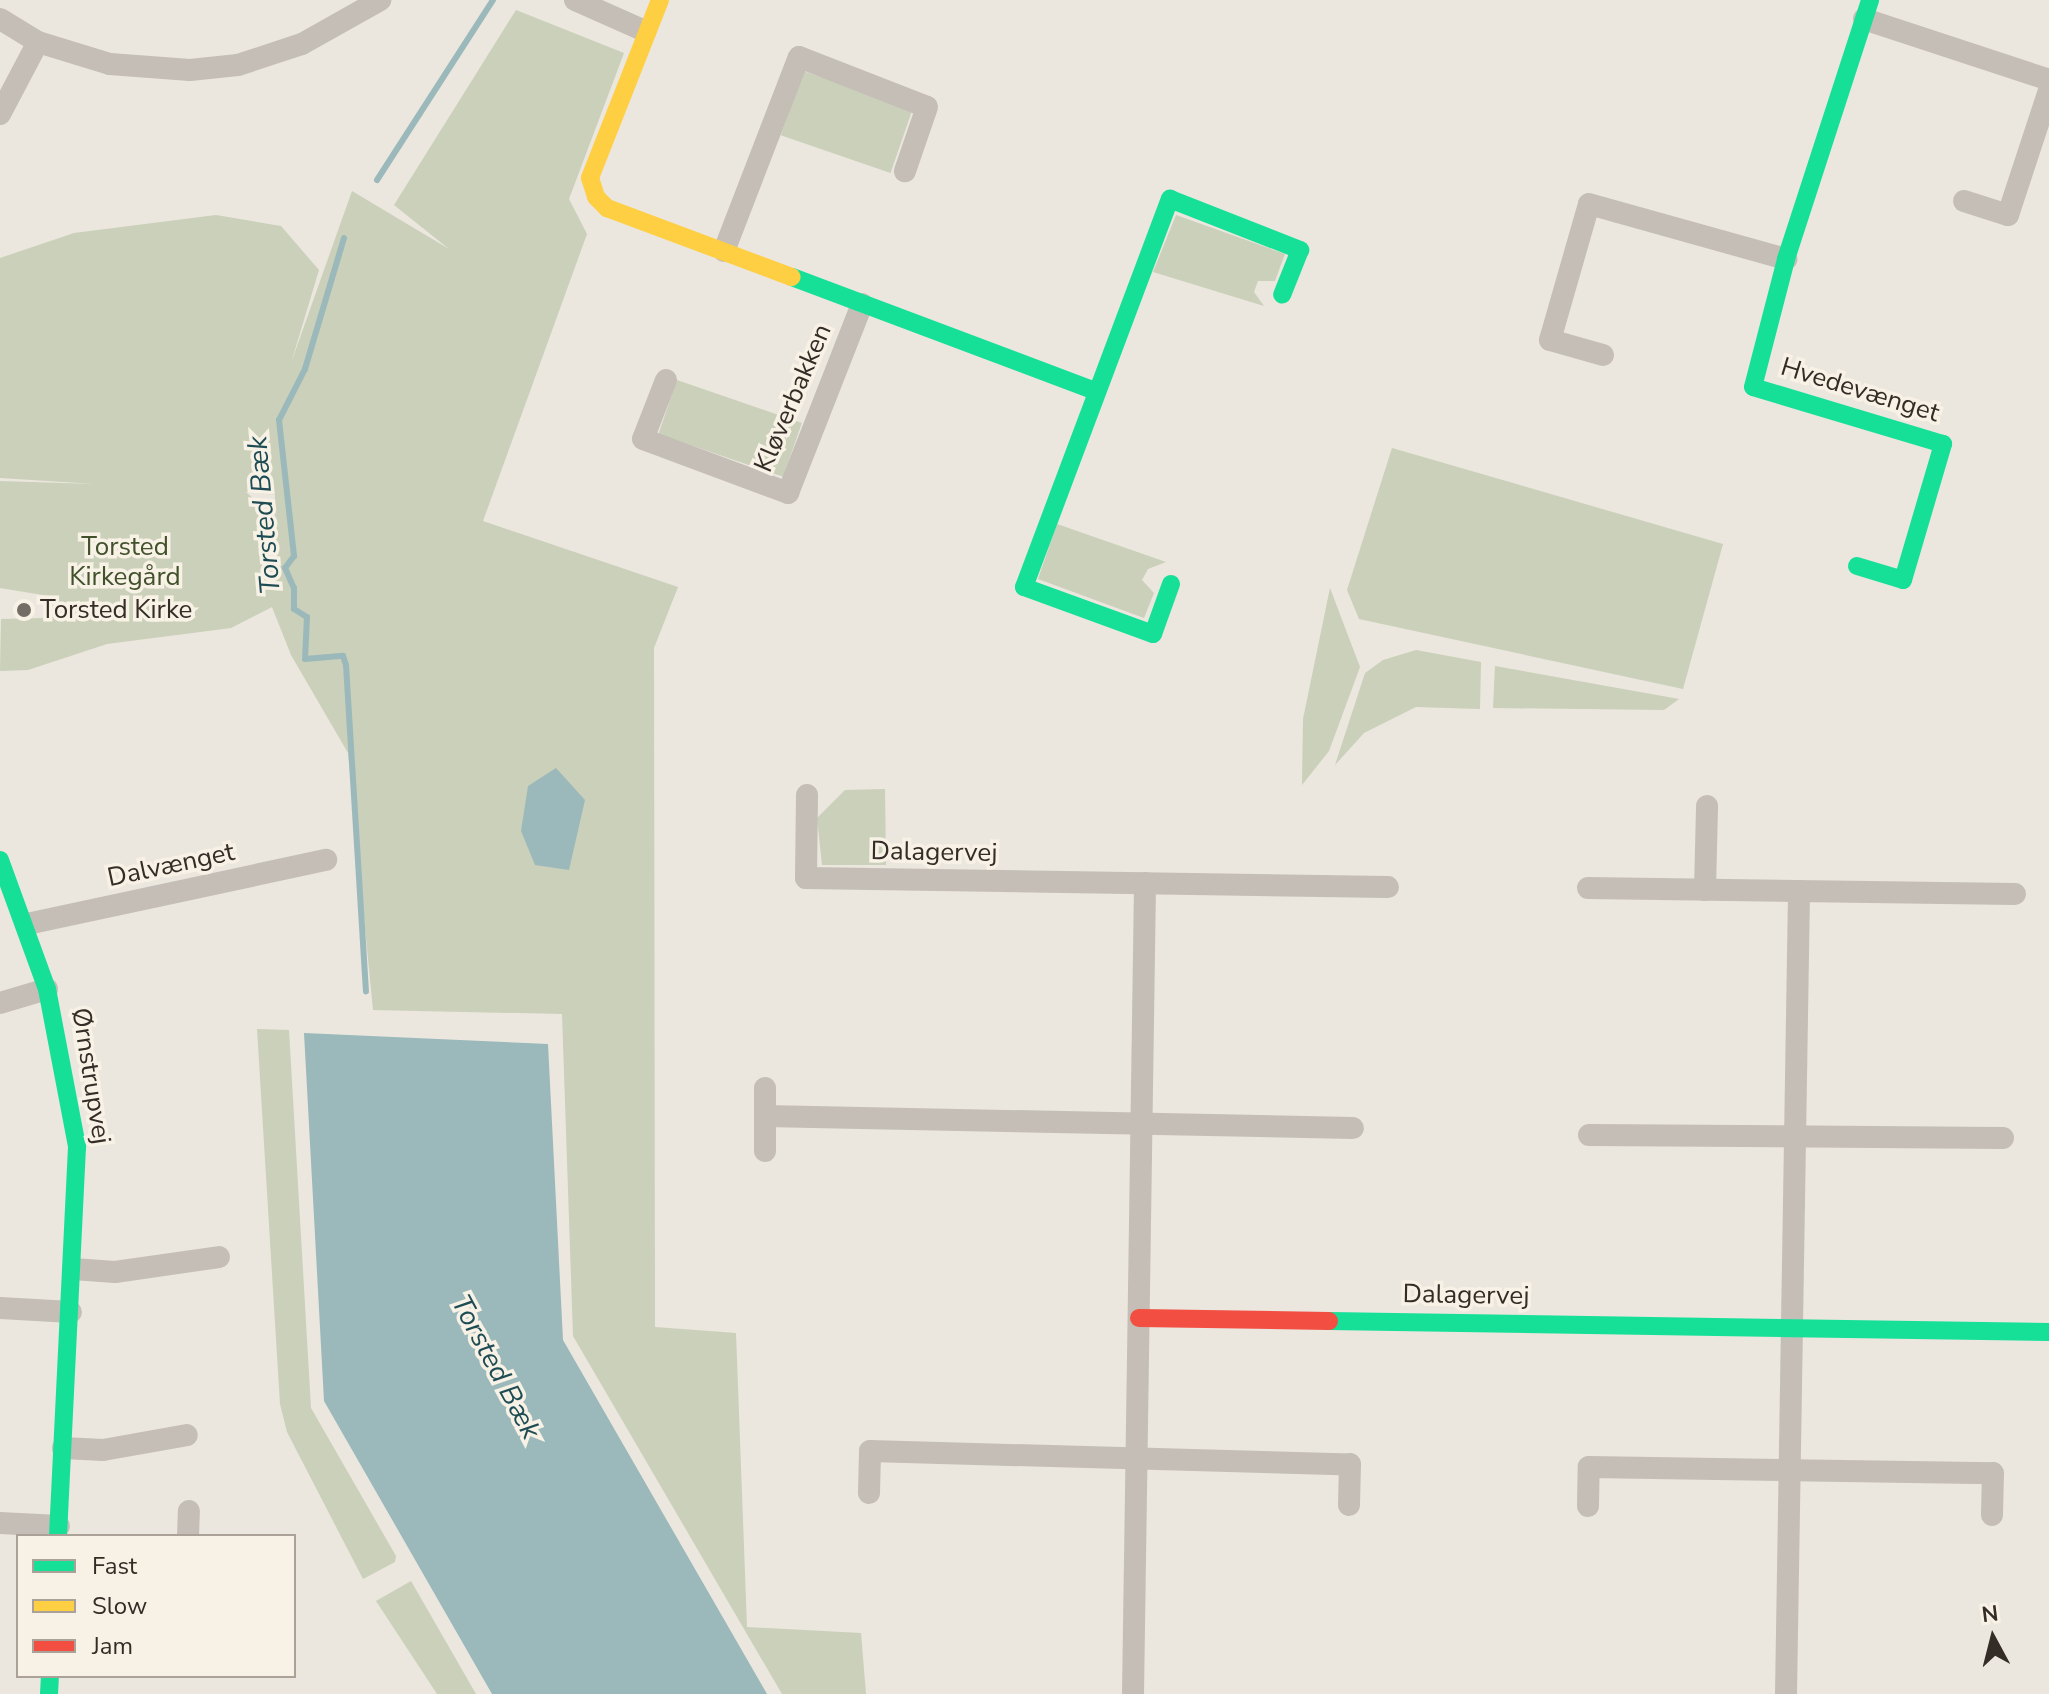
<!DOCTYPE html>
<meta charset="utf-8">
<style>
body{margin:0}
#map{position:relative;width:2049px;height:1694px;overflow:hidden;background:#ebe6de;font-family:"Nunito Sans",sans-serif}
div>[style]{position:absolute}
[style*='--x']{left:calc(var(--x)*1px);top:calc(var(--y)*1px);width:calc(var(--w)*1px);rotate:calc(var(--a)*1deg)}
.green>*{inset:0;background:#cad0b9;transform-origin:0 0}
.water>*{inset:0;background:#9bb9bb}
.stream>*{height:6px;margin:-3px;padding:0 3px;transform-origin:3px;border-radius:3px;background:#9bb9bb}
.street>*{height:22px;margin:-11px;padding:0 11px;transform-origin:11px;border-radius:11px;background:#c4beb7}
.fast>*{height:18px;margin:-9px;padding:0 9px;transform-origin:9px;border-radius:9px;background:#16e098}
.slow>*{height:18px;margin:-9px;padding:0 9px;transform-origin:9px;border-radius:9px;background:#ffcf43}
.jam>*{height:18px;margin:-9px;padding:0 9px;transform-origin:9px;border-radius:9px;background:#f24e42}
.dots>*{width:22px;height:22px;translate:-50% -50%;box-sizing:border-box;border:4px solid #f8f1e5;border-radius:50%}
span{translate:-50% -50%;white-space:nowrap;text-align:center;line-height:1.15;-webkit-text-stroke:7px #f8f1e5;paint-order:stroke}
.street-label{font-size:26px;color:#342c26}
.park-label{font-size:26px;color:#40512b}
.poi-label{font-size:26px;color:#342c26}
.left{translate:0 -50%;text-align:left}
.water-label{font-size:28px;color:#1d4c54;font-style:italic}
.legend{position:absolute;left:16px;top:1534px;width:280px;height:144px;box-sizing:border-box;background:#f8f1e5;border:2px solid #aaa299;margin:0;padding:10px 14px;list-style:none;font-size:24px;color:#342c26}
.legend li{display:flex;align-items:center;gap:16px;height:40px}
.legend b{width:40px;border:2px solid #aaa299}
.north{position:absolute;left:1953px;top:1598px;width:80px;height:80px;-webkit-text-stroke:6px #f8f1e5;paint-order:stroke;rotate:353deg;font-size:22px;font-weight:700;line-height:32px;text-align:center;color:#342c26}
.north::after{content:'';display:block;margin:auto;width:28px;height:36px;background:#342c26;clip-path:polygon(50% 0,100% 100%,50% 72%,0 100%)}
</style>
<div id="map">
<div class="green">
<i style="clip-path:polygon(evenodd,516px 10px,624px 53px,569px 199px,587px 234px,483px 521px,678px 587px,654px 648px,655px 1327px,736px 1333px,747px 1627px,861px 1633px,866px 1694px,782px 1694px,573px 1336px,562px 1014px,373px 1010px,348px 753px,291px 655px,272px 607px,231px 628px,107px 644px,28px 670px,0 671px,1px 619px,44px 618px,49px 596px,0 588px,0 481px,95px 484px,0 478px,0 258px,74px 233px,216px 215px,281px 226px,319px 270px,291px 363px,352px 191px,449px 249px,394px 205px,516px 10px,246px 492px,275px 495px,272px 574px,261px 505px,246px 492px)"></i>
<i style="left:803px;top:71px;width:116px;height:68px;rotate:19deg"></i>
<i style="clip-path:polygon(1176px 215px,1285px 254px,1275px 281px,1258px 281px,1254px 292px,1264px 306px,1153px 272px)"></i>
<i style="left:677px;top:380px;width:132px;height:57px;rotate:19deg"></i>
<i style="clip-path:polygon(1392px 448px,1723px 544px,1683px 689px,1359px 619px,1347px 590px)"></i>
<i style="clip-path:polygon(1057px 524px,1166px 562px,1148px 569px,1142px 580px,1154px 593px,1144px 618px,1038px 579px)"></i>
<i style="clip-path:polygon(1330px 588px,1360px 667px,1329px 751px,1302px 785px,1303px 719px)"></i>
<i style="clip-path:polygon(1416px 650px,1481px 662px,1480px 709px,1416px 707px,1364px 733px,1335px 765px,1365px 673px,1383px 660px)"></i>
<i style="clip-path:polygon(1495px 666px,1679px 699px,1664px 710px,1493px 708px)"></i>
<i style="clip-path:polygon(885px 789px,886px 865px,822px 865px,817px 818px,845px 790px)"></i>
<i style="clip-path:polygon(257px 1029px,289px 1030px,311px 1408px,396px 1556px,395px 1562px,363px 1579px,287px 1432px,280px 1404px)"></i>
<i style="clip-path:polygon(411px 1581px,476px 1694px,437px 1694px,376px 1601px)"></i>
</div>
<div class="water">
<i style="clip-path:polygon(556px 768px,585px 800px,569px 870px,535px 865px,521px 831px,528px 786px)"></i>
<i style="clip-path:polygon(304px 1033px,548px 1044px,563px 1340px,767px 1694px,492px 1694px,324px 1401px)"></i>
</div>
<div class="stream">
<i style="--x:377;--y:180;--w:214;--a:-57.2"></i>
<i style="--x:344;--y:238;--w:137;--a:106.6"></i>
<i style="--x:305;--y:369;--w:57;--a:117"></i>
<i style="--x:279;--y:420;--w:137;--a:83.7"></i>
<i style="--x:294;--y:556;--w:15;--a:127"></i>
<i style="--x:285;--y:568;--w:22;--a:66"></i>
<i style="--x:294;--y:588;--w:21;--a:90"></i>
<i style="--x:294;--y:609;--w:15;--a:32"></i>
<i style="--x:307;--y:617;--w:42;--a:92.7"></i>
<i style="--x:305;--y:659;--w:38;--a:-5"></i>
<i style="--x:343;--y:656;--w:9;--a:72"></i>
<i style="--x:346;--y:665;--w:327;--a:86.5"></i>
</div>
<div class="street">
<i style="--x:575;--y:0;--w:77;--a:23.9"></i>
<i style="--x:0;--y:19;--w:44;--a:31.2"></i>
<i style="--x:38;--y:42;--w:75;--a:17"></i>
<i style="--x:110;--y:64;--w:80;--a:4.3"></i>
<i style="--x:190;--y:70;--w:48;--a:-5.9"></i>
<i style="--x:238;--y:65;--w:67;--a:-18.2"></i>
<i style="--x:302;--y:44;--w:90;--a:-29.4"></i>
<i style="--x:1864;--y:19;--w:195;--a:18.2"></i>
<i style="--x:0;--y:114;--w:81;--a:-62.2"></i>
<i style="--x:1964;--y:201;--w:46;--a:17.7"></i>
<i style="--x:2008;--y:215;--w:132;--a:-71.8"></i>
<i style="--x:724;--y:251;--w:208;--a:-68.9"></i>
<i style="--x:799;--y:57;--w:137;--a:21.3"></i>
<i style="--x:927;--y:107;--w:68;--a:109"></i>
<i style="--x:1603;--y:355;--w:55;--a:-164.2"></i>
<i style="--x:1550;--y:340;--w:141;--a:-74"></i>
<i style="--x:1589;--y:204;--w:205;--a:15.6"></i>
<i style="--x:666;--y:380;--w:63;--a:111.3"></i>
<i style="--x:643;--y:439;--w:155;--a:20.4"></i>
<i style="--x:788;--y:493;--w:203;--a:-68.6"></i>
<i style="--x:807;--y:795;--w:83;--a:90.7"></i>
<i style="--x:806;--y:878;--w:582;--a:0.89"></i>
<i style="--x:1588;--y:888;--w:427;--a:0.8"></i>
<i style="--x:1705;--y:890;--w:84;--a:-88.6"></i>
<i style="--x:27;--y:924;--w:306;--a:-12.1"></i>
<i style="--x:0;--y:1003;--w:49;--a:-16.6"></i>
<i style="--x:765;--y:1088;--w:63;--a:90"></i>
<i style="--x:765;--y:1116;--w:588;--a:1.17"></i>
<i style="--x:1589;--y:1135;--w:414;--a:0.4"></i>
<i style="--x:73;--y:1269;--w:42;--a:4.1"></i>
<i style="--x:115;--y:1272;--w:105;--a:-8.2"></i>
<i style="--x:0;--y:1308;--w:71;--a:3.2"></i>
<i style="--x:63;--y:1448;--w:40;--a:2.9"></i>
<i style="--x:103;--y:1450;--w:85;--a:-10.1"></i>
<i style="--x:869;--y:1493;--w:42;--a:-88.6"></i>
<i style="--x:870;--y:1451;--w:480;--a:1.6"></i>
<i style="--x:1350;--y:1464;--w:41;--a:91.4"></i>
<i style="--x:1588;--y:1506;--w:39;--a:-89"></i>
<i style="--x:1589;--y:1467;--w:404;--a:0.9"></i>
<i style="--x:1993;--y:1473;--w:42;--a:91.4"></i>
<i style="--x:0;--y:1523;--w:59;--a:2.9"></i>
<i style="--x:188;--y:1536;--w:25;--a:-88"></i>
<i style="--x:1133;--y:1694;--w:811;--a:-89.15"></i>
<i style="--x:1786;--y:1694;--w:803;--a:-89.07"></i>
</div>
<div class="fast">
<i style="--x:792;--y:277;--w:325;--a:20.6"></i>
<i style="--x:1857;--y:566;--w:48;--a:16.9"></i>
<i style="--x:1903;--y:580;--w:142;--a:-73.6"></i>
<i style="--x:1943;--y:444;--w:198;--a:-163.3"></i>
<i style="--x:1753;--y:387;--w:132;--a:-75.5"></i>
<i style="--x:1786;--y:259;--w:272;--a:-72"></i>
<i style="--x:1171;--y:584;--w:53;--a:109.8"></i>
<i style="--x:1153;--y:634;--w:137;--a:-160"></i>
<i style="--x:1024;--y:587;--w:415;--a:-69.4"></i>
<i style="--x:1170;--y:199;--w:140;--a:21.4"></i>
<i style="--x:1300;--y:250;--w:48;--a:111.8"></i>
<i style="--x:0;--y:860;--w:137;--a:70"></i>
<i style="--x:47;--y:989;--w:161;--a:79.2"></i>
<i style="--x:77;--y:1147;--w:389;--a:92.8"></i>
<i style="--x:1329;--y:1321;--w:720;--a:0.88"></i>
<i style="--x:49;--y:1694;--w:18;--a:-87"></i>
</div>
<div class="slow">
<i style="--x:660;--y:0;--w:191;--a:111.5"></i>
<i style="--x:590;--y:178;--w:20;--a:72"></i>
<i style="--x:596;--y:197;--w:16;--a:45"></i>
<i style="--x:607;--y:208;--w:197;--a:20.5"></i>
</div>
<div class="jam">
<i style="--x:1139;--y:1318;--w:190;--a:0.9"></i>
</div>
<div class="dots">
<i style="left:24px;top:610px;background:#746d66"></i>
</div>
<div class="street-label">
<span style="left:1860px;top:390px;rotate:17deg">Hvedevænget</span>
<span style="left:793px;top:398px;rotate:-67deg">Kløverbakken</span>
<span style="left:934px;top:852px;rotate:1deg">Dalagervej</span>
<span style="left:171px;top:865px;rotate:-12deg">Dalvænget</span>
<span style="left:91px;top:1076px;rotate:81deg">Ørnstrupvej</span>
<span style="left:1466px;top:1295px;rotate:1deg">Dalagervej</span>
</div>
<div class="park-label">
<span style="left:125px;top:562px">Torsted<br>Kirkegård</span>
</div>
<div class="poi-label">
<span class="left" style="left:40px;top:610px">Torsted Kirke</span>
</div>
<div class="water-label">
<span style="left:264px;top:515px;rotate:-95deg">Torsted Bæk</span>
<span style="left:496px;top:1367px;rotate:62deg">Torsted Bæk</span>
</div>
<ul class="legend">
<li><b style="height:10px;background:#16e098"></b>Fast</li>
<li><b style="height:10px;background:#ffcf43"></b>Slow</li>
<li><b style="height:10px;background:#f24e42"></b>Jam</li>
</ul>
<div class="north">N</div>
</div>
